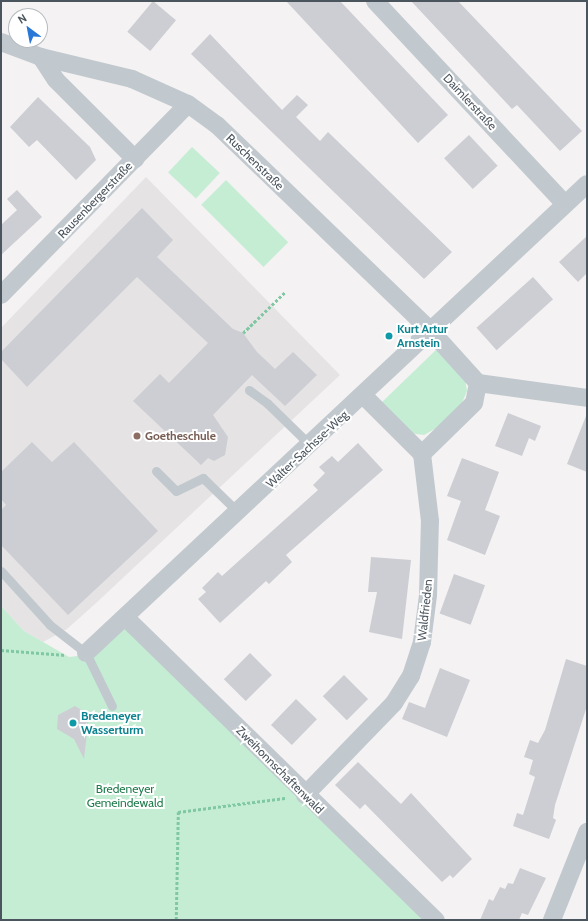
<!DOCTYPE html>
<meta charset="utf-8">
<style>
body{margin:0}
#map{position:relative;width:588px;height:921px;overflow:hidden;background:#f4f2f2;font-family:Cabin,sans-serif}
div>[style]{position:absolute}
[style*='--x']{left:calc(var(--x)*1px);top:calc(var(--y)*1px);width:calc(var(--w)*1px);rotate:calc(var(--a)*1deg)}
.education>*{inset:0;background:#e5e3e3}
.green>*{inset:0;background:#c5edd4;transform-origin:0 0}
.building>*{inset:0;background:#ccced3;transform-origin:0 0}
.path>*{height:2.5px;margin-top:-1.25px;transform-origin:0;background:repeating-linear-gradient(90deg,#7fc8a3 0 3px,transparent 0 5px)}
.lane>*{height:9px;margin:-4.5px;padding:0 4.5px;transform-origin:4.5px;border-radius:4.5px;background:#c1c9cf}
.street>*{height:18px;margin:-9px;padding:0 9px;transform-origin:9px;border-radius:9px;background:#c1c9cf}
.dots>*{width:11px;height:11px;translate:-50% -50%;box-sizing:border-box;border:2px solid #fff;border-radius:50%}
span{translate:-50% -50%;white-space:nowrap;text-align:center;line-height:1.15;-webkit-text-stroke:4px #fff;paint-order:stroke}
.street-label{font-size:12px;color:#4b555e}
.culture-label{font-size:12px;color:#0d838f;font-weight:700}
.left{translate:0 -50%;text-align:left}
.education-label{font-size:12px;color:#785e54;font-weight:700}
.park-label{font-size:12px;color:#207b4c}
.frame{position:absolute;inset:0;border:2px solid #4b555e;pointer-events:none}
.north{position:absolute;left:8px;top:8px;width:40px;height:40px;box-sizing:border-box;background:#fff;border:1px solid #b7bbbf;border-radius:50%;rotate:328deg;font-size:11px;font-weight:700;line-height:16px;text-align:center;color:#4b555e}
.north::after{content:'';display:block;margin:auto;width:14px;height:18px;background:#2978d7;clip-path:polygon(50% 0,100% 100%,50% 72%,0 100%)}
</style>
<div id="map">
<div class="education">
<i style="clip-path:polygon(146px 177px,340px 375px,95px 604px,67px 629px,43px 642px,24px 631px,1px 606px,1px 328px)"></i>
</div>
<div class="green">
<i style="left:192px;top:147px;width:38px;height:35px;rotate:43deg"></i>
<i style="left:226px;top:180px;width:88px;height:35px;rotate:45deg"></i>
<i style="clip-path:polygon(438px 348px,465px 379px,467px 391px,461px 405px,440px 426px,424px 435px,409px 433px,381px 403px)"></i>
<i style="clip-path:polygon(1px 606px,24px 631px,69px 657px,86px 655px,127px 621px,431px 920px,1px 920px)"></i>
</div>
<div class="building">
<i style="left:153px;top:1px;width:30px;height:40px;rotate:40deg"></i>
<i style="clip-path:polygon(286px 1px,340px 1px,448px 115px,418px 143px)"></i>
<i style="clip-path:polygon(411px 1px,458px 1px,582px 131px,560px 151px,517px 105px,512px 109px)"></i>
<i style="clip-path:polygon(210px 34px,282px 110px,297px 95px,308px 105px,296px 117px,320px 141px,328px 132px,452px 252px,424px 279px,191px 54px)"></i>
<i style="clip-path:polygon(38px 97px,90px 147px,96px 160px,76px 180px,37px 140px,29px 147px,10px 127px)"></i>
<i style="left:469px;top:135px;width:42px;height:34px;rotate:47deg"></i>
<i style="clip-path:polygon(17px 190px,42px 217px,1px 255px,1px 225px,17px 210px,7px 199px)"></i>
<i style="clip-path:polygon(142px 208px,173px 240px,157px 257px,233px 329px,243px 333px,257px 352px,275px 369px,293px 352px,317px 375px,285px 406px,252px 375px,213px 415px,228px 437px,225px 455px,214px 461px,208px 458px,201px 465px,133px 401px,160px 374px,169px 383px,208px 343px,137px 277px,27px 387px,1px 359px,1px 352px)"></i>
<i style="clip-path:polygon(587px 236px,587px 273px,578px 282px,559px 262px)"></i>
<i style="left:533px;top:277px;width:30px;height:76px;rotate:48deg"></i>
<i style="clip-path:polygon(508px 413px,541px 426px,535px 441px,529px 438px,522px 456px,495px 446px)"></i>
<i style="clip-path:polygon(586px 416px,587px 416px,587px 472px,567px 464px)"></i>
<i style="clip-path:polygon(32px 442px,52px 462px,74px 442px,158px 531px,68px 615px,1px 545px,1px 510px,6px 505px,1px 499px,1px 472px)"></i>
<i style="clip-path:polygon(358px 443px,383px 470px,286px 555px,292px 562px,269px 584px,266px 581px,220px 623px,198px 599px,206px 592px,202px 588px,218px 572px,222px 576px,318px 490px,313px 485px,325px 473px,319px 467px,332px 456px,338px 462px)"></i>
<i style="clip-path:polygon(462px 458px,499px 472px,485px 510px,500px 516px,485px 555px,447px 540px,461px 501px,447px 496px)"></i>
<i style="clip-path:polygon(371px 557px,411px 560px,402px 639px,369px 632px,377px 592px,368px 592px)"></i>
<i style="left:454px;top:574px;width:33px;height:42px;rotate:20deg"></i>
<i style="left:250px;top:653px;width:31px;height:37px;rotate:45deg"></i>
<i style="clip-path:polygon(566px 659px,587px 666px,587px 706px,555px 805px,553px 818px,556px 820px,549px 839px,513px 826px,517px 813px,523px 815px,535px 777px,529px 774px,533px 760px,524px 757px,530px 740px,538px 743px,545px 730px)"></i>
<i style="clip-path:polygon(440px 668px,470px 680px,447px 737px,402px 719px,409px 702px,425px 708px)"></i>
<i style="left:344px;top:675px;width:34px;height:30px;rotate:45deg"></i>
<i style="left:296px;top:699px;width:29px;height:36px;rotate:44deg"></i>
<i style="clip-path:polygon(75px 706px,89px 715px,84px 759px,74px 739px,57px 729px,58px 715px)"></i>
<i style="clip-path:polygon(358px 762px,401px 804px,411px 793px,472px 859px,453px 878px,450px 875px,442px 882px,365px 804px,360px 809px,335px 785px)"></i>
<i style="clip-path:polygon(520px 868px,546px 878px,528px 915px,522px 913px,519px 920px,480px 920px,489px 899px,493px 901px,500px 887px,505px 889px,508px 883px,513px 884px)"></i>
</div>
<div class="path">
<i style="--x:243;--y:333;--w:59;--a:-44.3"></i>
<i style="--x:1;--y:650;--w:65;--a:4.4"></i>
<i style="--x:176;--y:920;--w:108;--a:-88.9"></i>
<i style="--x:178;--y:812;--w:108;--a:-7.5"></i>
</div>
<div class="lane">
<i style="--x:249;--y:390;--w:22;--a:36"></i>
<i style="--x:267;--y:403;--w:62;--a:44.3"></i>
<i style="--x:156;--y:471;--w:28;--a:45"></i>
<i style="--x:176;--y:491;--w:30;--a:-26"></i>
<i style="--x:203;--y:478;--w:50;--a:44.2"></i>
<i style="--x:1;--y:571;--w:73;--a:47.8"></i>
<i style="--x:50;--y:625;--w:46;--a:37.9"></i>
<i style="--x:86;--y:653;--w:59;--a:63.9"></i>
</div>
<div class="street">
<i style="--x:375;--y:1;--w:278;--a:46.9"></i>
<i style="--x:1;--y:42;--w:43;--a:20.6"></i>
<i style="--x:41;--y:57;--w:94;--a:13.6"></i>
<i style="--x:132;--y:79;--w:61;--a:24.1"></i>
<i style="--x:188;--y:104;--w:36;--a:36"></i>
<i style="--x:217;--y:125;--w:297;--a:43.9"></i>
<i style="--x:431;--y:331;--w:70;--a:47.9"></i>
<i style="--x:478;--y:383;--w:20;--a:101"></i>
<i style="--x:474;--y:403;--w:73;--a:135.6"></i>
<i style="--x:422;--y:454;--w:82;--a:-135"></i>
<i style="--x:41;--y:57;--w:27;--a:57"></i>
<i style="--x:56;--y:80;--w:112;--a:45"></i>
<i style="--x:1;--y:295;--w:267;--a:-45.6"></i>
<i style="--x:478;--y:383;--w:110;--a:7.8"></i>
<i style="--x:126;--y:618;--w:433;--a:44.3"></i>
<i style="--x:86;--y:653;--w:686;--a:-43.11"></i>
<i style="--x:305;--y:795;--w:128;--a:-45.9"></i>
<i style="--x:394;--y:703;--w:32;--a:-58"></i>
<i style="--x:411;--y:676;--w:36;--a:-72"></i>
<i style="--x:422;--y:642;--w:47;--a:-82.7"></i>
<i style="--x:428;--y:595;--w:74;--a:-88.5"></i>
<i style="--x:430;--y:521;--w:67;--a:-96.8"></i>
<i style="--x:552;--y:920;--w:95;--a:-68.3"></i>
</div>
<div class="dots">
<i style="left:389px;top:336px;background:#0f9aa8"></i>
<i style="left:137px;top:436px;background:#8d6e63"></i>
<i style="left:73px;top:723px;background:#0f9aa8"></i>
</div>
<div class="street-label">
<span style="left:470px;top:102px;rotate:47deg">Daimlerstraße</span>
<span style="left:255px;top:162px;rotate:44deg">Ruschenstraße</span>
<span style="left:95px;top:200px;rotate:-46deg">Rausenbergerstraße</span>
<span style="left:307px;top:449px;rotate:-43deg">Walter-Sachsse-Weg</span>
<span style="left:425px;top:610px;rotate:-84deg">Waldfrieden</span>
<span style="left:280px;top:770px;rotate:45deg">Zweihonnschaftenwald</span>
</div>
<div class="culture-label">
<span class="left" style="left:397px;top:336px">Kurt Artur<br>Arnstein</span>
<span class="left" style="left:81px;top:723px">Bredeneyer<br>Wasserturm</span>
</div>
<div class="education-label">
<span class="left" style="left:145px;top:436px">Goetheschule</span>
</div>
<div class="park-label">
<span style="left:125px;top:796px">Bredeneyer<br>Gemeindewald</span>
</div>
<div class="frame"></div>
<div class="north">N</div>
</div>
